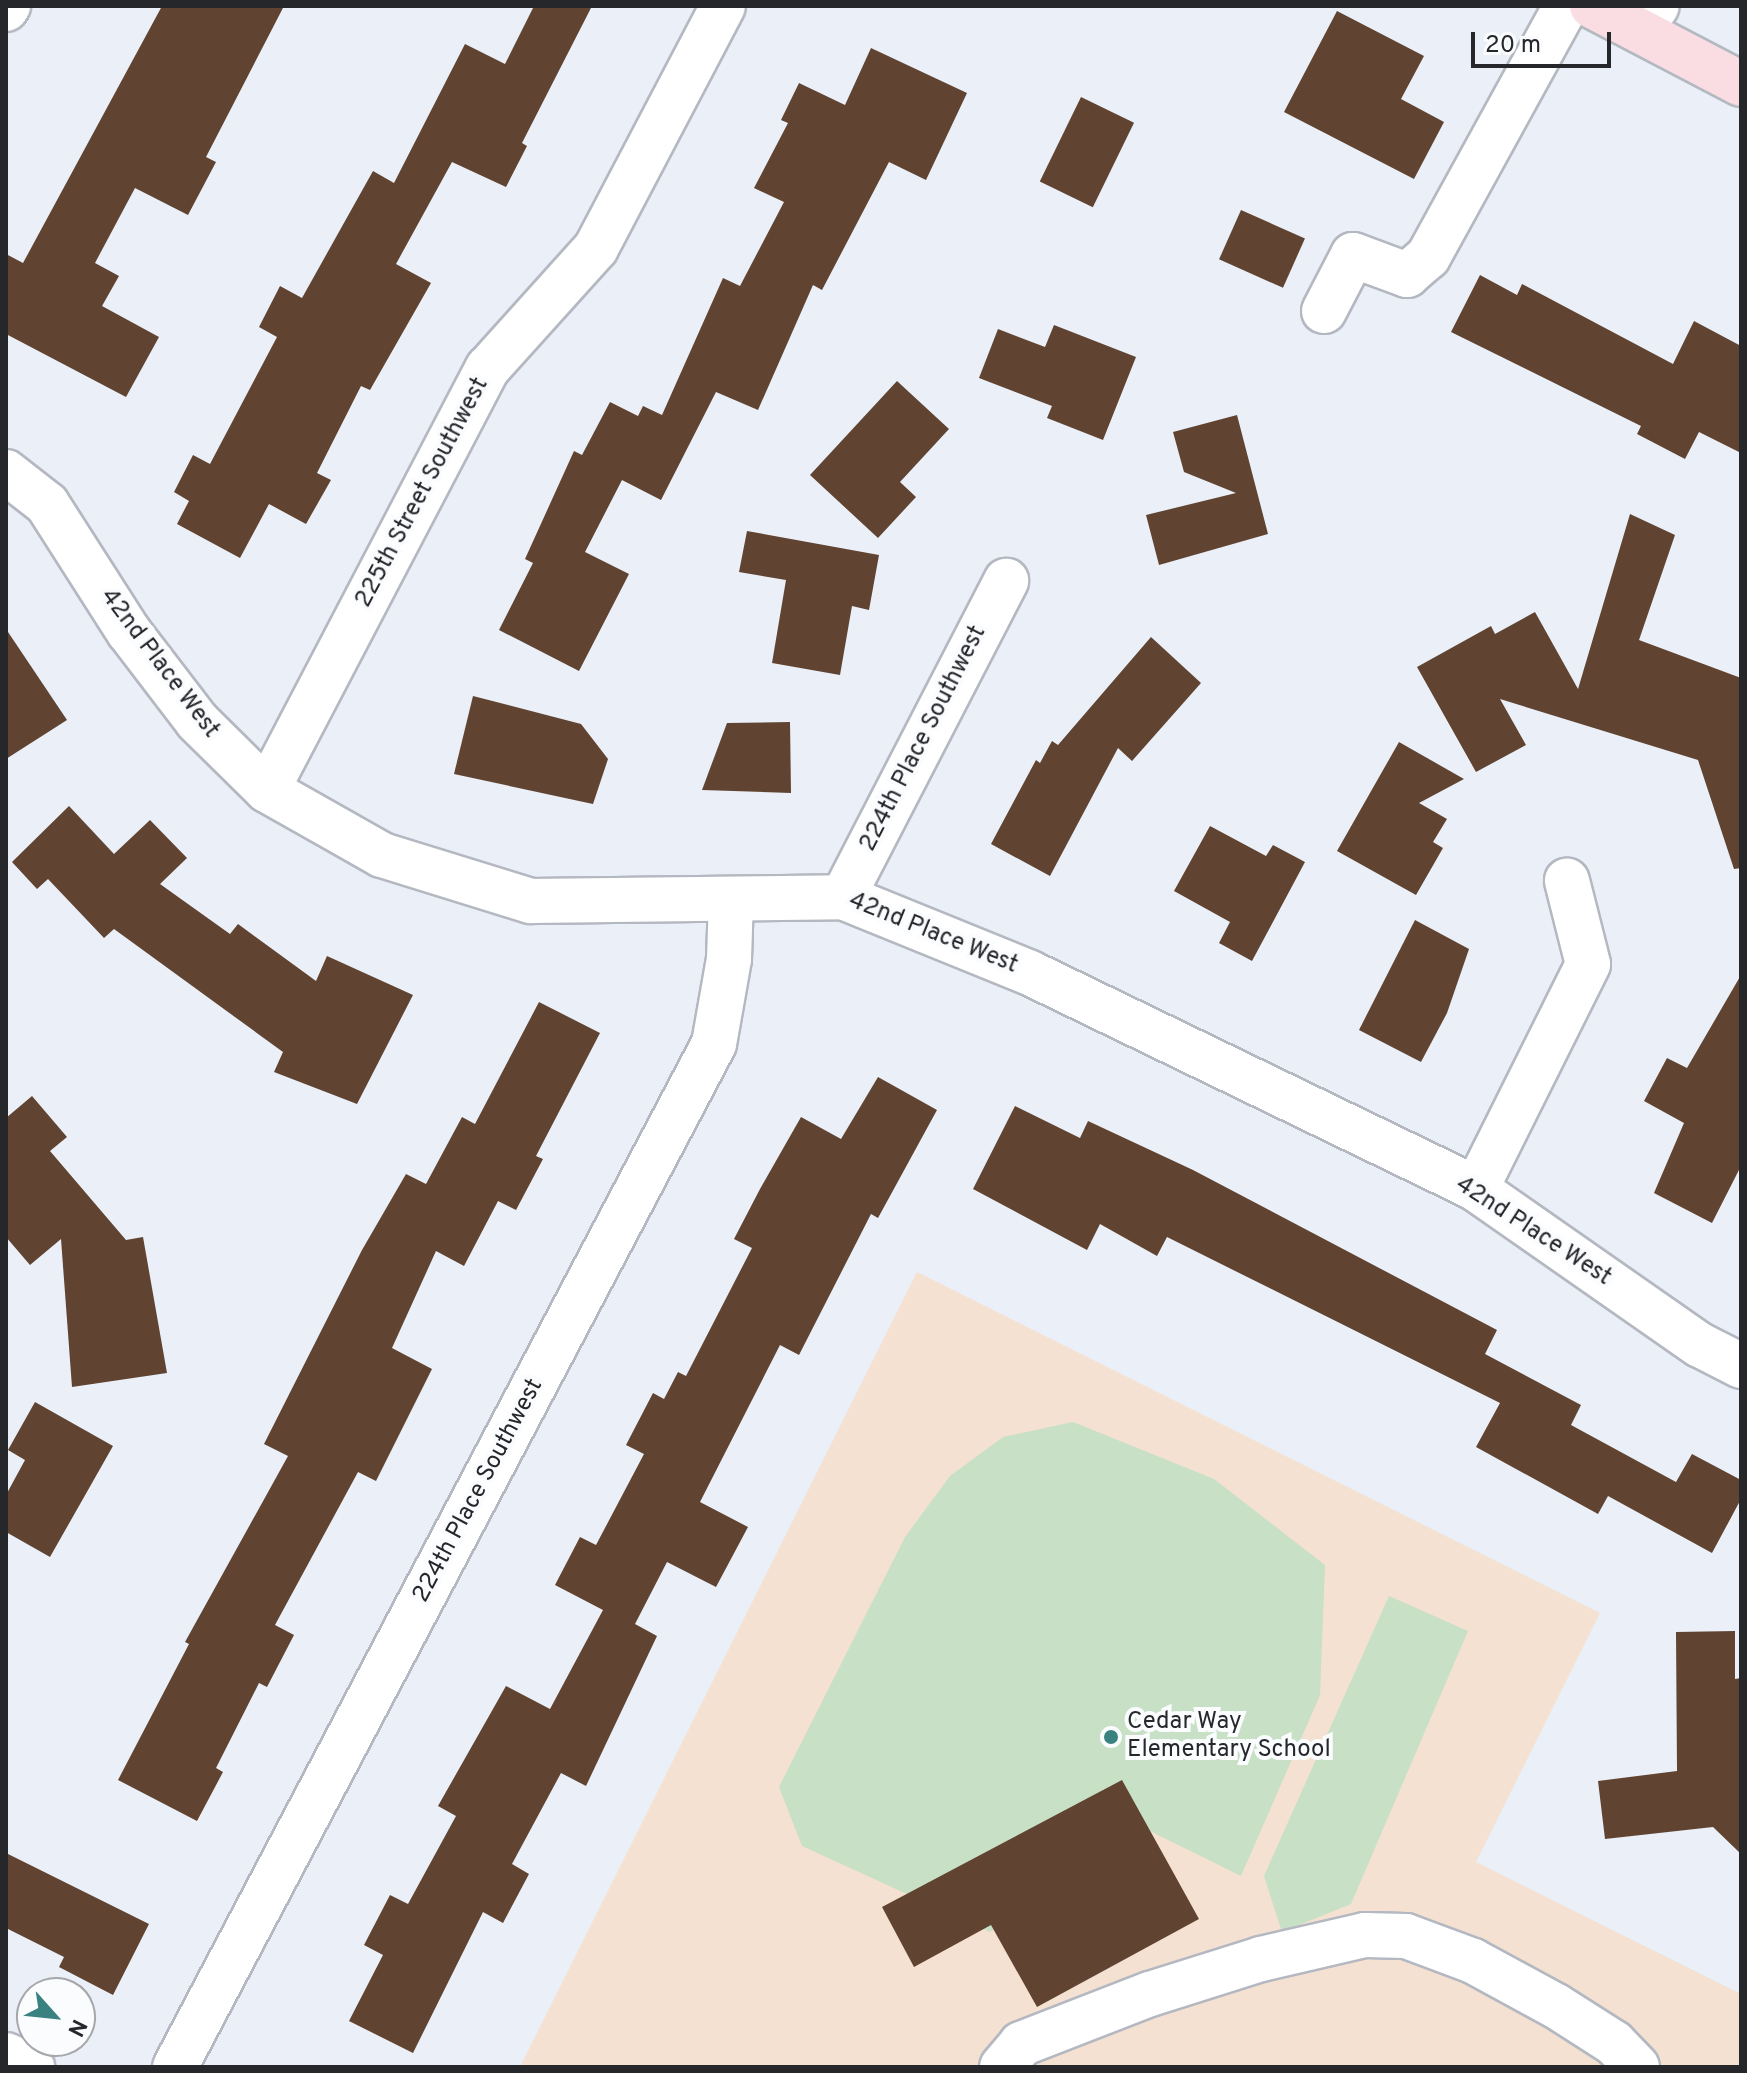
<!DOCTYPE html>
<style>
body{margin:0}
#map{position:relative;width:1747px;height:2073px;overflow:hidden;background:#eaeff8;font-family:Overpass,sans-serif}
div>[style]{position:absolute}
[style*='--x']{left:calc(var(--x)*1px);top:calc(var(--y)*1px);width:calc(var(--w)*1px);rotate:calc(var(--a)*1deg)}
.education>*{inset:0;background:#f4e1d1}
.green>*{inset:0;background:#c7e0c6}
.building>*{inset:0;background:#604431;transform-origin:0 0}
.roads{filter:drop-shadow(2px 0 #b4b8c1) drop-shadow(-2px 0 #b4b8c1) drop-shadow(0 2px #b4b8c1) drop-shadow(0 -2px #b4b8c1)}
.minor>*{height:44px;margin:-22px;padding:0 22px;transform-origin:22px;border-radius:22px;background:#fff}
.major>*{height:44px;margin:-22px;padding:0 22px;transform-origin:22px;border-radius:22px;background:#fadde2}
.dots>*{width:22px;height:22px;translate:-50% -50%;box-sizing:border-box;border:4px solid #fbfcfe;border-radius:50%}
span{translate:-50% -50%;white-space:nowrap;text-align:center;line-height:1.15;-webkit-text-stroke:8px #fbfcfe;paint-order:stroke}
.street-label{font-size:24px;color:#25272b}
.poi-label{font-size:24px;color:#25272b}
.left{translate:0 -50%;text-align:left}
.frame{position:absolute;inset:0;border:8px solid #25272b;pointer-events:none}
.north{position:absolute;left:16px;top:1977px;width:80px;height:80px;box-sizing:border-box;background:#fbfcfe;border:2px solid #a5a7aa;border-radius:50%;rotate:117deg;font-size:22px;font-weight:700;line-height:32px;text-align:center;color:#25272b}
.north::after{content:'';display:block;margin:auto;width:28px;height:36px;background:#3a8280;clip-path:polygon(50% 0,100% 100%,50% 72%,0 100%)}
.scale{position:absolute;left:1471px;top:32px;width:140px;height:36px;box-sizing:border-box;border:4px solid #25272b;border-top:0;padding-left:10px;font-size:24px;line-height:28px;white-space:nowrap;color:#25272b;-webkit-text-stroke:6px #fbfcfe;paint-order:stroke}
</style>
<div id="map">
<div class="education">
<i style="clip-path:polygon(917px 1272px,1600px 1613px,1476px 1862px,1741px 1994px,1741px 2067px,520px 2067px)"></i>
</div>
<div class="green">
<i style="clip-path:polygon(1073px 1422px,1214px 1479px,1325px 1565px,1320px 1695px,1241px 1876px,1148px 1830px,990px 1932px,802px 1846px,779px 1787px,905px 1537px,950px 1476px,1003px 1437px)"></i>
<i style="clip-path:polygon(1389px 1596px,1468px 1631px,1351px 1904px,1282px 1932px,1264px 1876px)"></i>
</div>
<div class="building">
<i style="clip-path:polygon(162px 6px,284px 6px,206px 157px,216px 162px,188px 215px,135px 188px,95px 263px,119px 276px,102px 306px,159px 337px,126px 397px,6px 334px,6px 254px,23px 263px)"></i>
<i style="clip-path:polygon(534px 6px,592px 6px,522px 143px,527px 146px,506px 187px,452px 162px,396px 264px,431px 283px,370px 390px,361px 386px,317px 473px,331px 480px,306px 524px,269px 504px,240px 558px,177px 524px,189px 501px,174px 492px,193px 455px,210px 464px,277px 337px,259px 327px,280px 286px,302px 298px,373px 171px,394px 183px,465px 44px,505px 64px)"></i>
<i style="clip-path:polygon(1337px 11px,1424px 56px,1401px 99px,1444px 122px,1414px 179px,1284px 112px)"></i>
<i style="clip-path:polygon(871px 48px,967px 93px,926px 180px,889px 162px,822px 290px,813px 285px,758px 410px,716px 392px,661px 500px,622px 480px,585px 552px,629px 574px,579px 671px,499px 630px,533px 563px,525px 559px,574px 451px,582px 455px,610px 402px,638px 416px,643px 406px,662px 415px,723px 278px,740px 286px,784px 202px,754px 188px,788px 123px,781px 120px,799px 83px,845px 105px)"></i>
<i style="left:1081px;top:97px;width:59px;height:94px;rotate:26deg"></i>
<i style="left:1241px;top:210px;width:70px;height:54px;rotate:24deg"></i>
<i style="clip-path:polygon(1480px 275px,1517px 295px,1522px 284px,1673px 364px,1694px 321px,1741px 346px,1741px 453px,1699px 432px,1685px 459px,1637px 434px,1641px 426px,1451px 332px)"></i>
<i style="clip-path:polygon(1054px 325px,1136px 357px,1103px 440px,1047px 418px,1052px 406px,979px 378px,998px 329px,1045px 347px)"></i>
<i style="clip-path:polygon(897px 381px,949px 429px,900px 482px,916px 497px,878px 538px,810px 475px)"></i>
<i style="clip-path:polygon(1237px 415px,1268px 534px,1159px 565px,1146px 515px,1236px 493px,1184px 472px,1173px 432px)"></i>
<i style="clip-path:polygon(1630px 514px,1675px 535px,1639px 640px,1741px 678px,1741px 868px,1734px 869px,1698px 760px,1500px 699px,1526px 745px,1476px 772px,1417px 667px,1491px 626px,1495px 634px,1535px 612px,1578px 689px)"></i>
<i style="clip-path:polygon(747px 531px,879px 555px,869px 610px,852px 606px,840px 675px,772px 663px,786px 580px,739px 572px)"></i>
<i style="clip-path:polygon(6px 629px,67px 720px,6px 759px)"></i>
<i style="clip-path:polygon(1151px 637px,1201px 683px,1132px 761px,1118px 748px,1050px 876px,991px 844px,1036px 760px,1040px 763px,1052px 741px,1058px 745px)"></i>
<i style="clip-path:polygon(473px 696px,581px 724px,608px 759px,593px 804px,454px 774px)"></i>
<i style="clip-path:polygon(790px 722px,791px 793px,702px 790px,727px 723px)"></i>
<i style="clip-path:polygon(1399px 742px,1464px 779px,1419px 803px,1447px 819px,1433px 842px,1443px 848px,1416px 895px,1337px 851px)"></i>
<i style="clip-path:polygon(69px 806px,114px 854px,150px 820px,187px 858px,160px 884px,230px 934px,238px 924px,316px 981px,327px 956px,413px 995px,357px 1104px,274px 1072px,283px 1052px,114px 929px,104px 938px,48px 879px,37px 889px,12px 862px)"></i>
<i style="clip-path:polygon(1210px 826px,1266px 856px,1273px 845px,1305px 862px,1252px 961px,1219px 943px,1230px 922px,1174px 891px)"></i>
<i style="clip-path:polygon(1415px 920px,1469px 949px,1447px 1013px,1421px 1062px,1359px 1030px)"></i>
<i style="clip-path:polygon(1741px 975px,1741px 1166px,1712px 1223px,1654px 1193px,1684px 1123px,1644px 1101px,1667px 1058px,1687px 1068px)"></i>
<i style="clip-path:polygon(539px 1002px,600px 1033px,536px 1156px,543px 1159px,516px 1210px,498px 1201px,464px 1266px,436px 1251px,392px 1348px,432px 1369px,376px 1481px,358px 1472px,275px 1625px,294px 1635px,267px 1687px,259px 1683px,216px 1768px,223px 1772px,197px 1821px,118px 1780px,189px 1644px,185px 1642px,288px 1456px,264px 1444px,362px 1250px,406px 1174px,426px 1184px,462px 1117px,475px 1124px)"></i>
<i style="clip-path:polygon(878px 1077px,937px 1110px,878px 1218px,871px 1214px,799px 1355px,780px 1345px,700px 1502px,748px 1527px,716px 1587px,667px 1562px,635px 1624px,657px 1636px,586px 1786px,561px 1773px,512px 1864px,529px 1874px,503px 1923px,483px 1912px,413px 2053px,349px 2021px,383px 1955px,364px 1945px,390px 1895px,408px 1904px,456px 1816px,438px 1806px,506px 1686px,550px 1709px,603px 1610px,555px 1585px,580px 1537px,596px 1545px,644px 1454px,626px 1445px,653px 1393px,664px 1399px,678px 1372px,686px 1376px,752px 1248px,734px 1239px,760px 1189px,801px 1117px,841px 1139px)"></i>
<i style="clip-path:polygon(32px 1096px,67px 1137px,50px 1151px,126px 1240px,143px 1237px,167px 1373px,72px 1387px,61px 1239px,30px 1265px,6px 1237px,6px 1118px)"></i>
<i style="clip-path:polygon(1015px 1106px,1080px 1138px,1088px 1121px,1193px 1170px,1497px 1330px,1485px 1354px,1581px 1405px,1571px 1425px,1676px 1482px,1692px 1454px,1741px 1480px,1741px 1499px,1712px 1553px,1608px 1496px,1598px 1514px,1476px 1447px,1500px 1403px,1167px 1237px,1157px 1256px,1100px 1224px,1087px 1250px,973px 1189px)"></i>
<i style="clip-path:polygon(35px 1402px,113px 1446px,50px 1557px,6px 1532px,6px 1495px,25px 1460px,8px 1450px)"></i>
<i style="clip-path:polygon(1735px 1631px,1735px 1679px,1741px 1678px,1741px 1854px,1713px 1827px,1605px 1839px,1598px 1781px,1677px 1771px,1676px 1632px)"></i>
<i style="clip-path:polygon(1122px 1780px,1199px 1919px,1037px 2007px,991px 1925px,914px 1967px,882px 1907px)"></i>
<i style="clip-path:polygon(6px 1853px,149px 1924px,113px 1995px,59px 1967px,64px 1957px,6px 1928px)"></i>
</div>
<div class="roads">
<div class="minor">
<i style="--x:6;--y:9;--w:4;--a:-56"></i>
<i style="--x:1640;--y:30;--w:29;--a:-55"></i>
<i style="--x:1324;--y:311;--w:63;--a:-62.6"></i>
<i style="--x:1353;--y:255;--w:58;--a:20.3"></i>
<i style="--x:1407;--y:275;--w:28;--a:-41"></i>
<i style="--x:1428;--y:257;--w:286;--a:-61.2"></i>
<i style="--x:6;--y:472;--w:52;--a:38"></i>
<i style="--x:47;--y:504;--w:152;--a:57.4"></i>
<i style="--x:129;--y:632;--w:112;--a:52.6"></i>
<i style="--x:197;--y:721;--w:98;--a:44.6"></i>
<i style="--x:267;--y:790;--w:132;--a:29.5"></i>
<i style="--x:382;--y:855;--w:156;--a:17.2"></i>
<i style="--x:531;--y:901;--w:312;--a:-0.7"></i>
<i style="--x:843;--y:897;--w:202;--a:22.1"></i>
<i style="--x:1030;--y:973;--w:496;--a:25.8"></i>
<i style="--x:1476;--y:1189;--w:273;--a:34.9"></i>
<i style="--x:1700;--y:1345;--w:46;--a:27.1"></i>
<i style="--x:267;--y:790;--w:476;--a:-62.4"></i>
<i style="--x:488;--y:368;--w:161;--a:-48"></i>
<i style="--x:596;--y:248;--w:273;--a:-62.3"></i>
<i style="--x:843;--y:897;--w:356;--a:-62.7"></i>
<i style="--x:1476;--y:1189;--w:251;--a:-63.5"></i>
<i style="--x:1588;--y:964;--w:86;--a:-104.2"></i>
<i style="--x:6;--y:2055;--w:29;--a:25"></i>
<i style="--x:175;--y:2067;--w:1156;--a:-62.22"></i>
<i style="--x:714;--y:1044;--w:86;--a:-80"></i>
<i style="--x:729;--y:959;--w:60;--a:-88.1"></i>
<i style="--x:1002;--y:2067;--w:30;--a:-50"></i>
<i style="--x:1021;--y:2044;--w:138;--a:-21.2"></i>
<i style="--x:1150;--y:1994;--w:116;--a:-17.5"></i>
<i style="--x:1261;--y:1959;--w:107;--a:-13"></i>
<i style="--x:1365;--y:1935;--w:41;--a:1.4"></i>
<i style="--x:1406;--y:1936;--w:72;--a:20.5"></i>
<i style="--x:1473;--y:1961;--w:94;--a:28.5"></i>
<i style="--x:1556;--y:2006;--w:69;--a:32.5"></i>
<i style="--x:1614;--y:2043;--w:33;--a:46"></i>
</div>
<div class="major">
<i style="--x:1592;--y:6;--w:168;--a:27.6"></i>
</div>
</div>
<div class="dots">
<i style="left:1111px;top:1737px;background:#3a8280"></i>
</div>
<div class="street-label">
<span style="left:423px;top:493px;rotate:-62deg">225th Street Southwest</span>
<span style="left:159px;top:664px;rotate:53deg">42nd Place West</span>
<span style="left:924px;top:739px;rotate:-63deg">224th Place Southwest</span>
<span style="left:933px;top:934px;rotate:22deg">42nd Place West</span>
<span style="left:1533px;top:1232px;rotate:33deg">42nd Place West</span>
<span style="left:479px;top:1491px;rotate:-62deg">224th Place Southwest</span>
</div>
<div class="poi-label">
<span class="left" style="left:1127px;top:1737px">Cedar Way<br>Elementary School</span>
</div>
<div class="frame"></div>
<div class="north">N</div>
<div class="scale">20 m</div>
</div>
